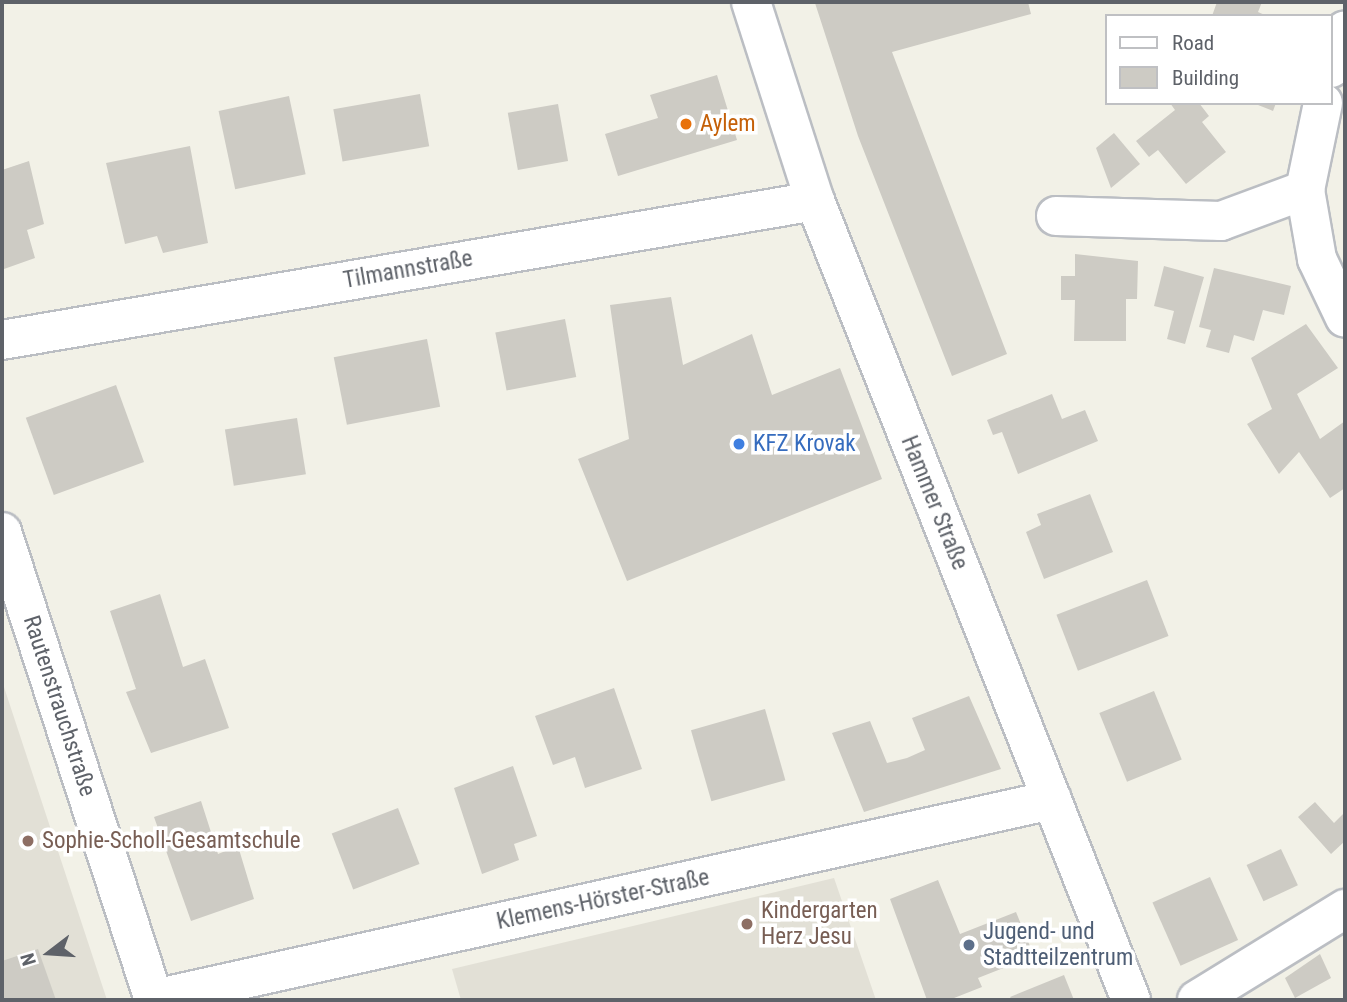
<!DOCTYPE html>
<meta charset="utf-8">
<style>
body{margin:0}
#map{position:relative;width:1347px;height:1002px;overflow:hidden;background:#f2f1e7;font-family:"Roboto Condensed",sans-serif}
div>[style]{position:absolute}
[style*='--x']{left:calc(var(--x)*1px);top:calc(var(--y)*1px);width:calc(var(--w)*1px);rotate:calc(var(--a)*1deg)}
.education>*{inset:0;background:#e2e0d6}
.building>*{inset:0;background:#cdcbc4;transform-origin:0 0}
.roads{filter:drop-shadow(2px 0 #bbbec3) drop-shadow(-2px 0 #bbbec3) drop-shadow(0 2px #bbbec3) drop-shadow(0 -2px #bbbec3)}
.street>*{height:38px;margin:-19px;padding:0 19px;transform-origin:19px;border-radius:19px;background:#fff}
.secondary>*{height:38px;margin:-19px;padding:0 19px;transform-origin:19px;border-radius:19px;background:#fff}
.dots>*{width:19px;height:19px;translate:-50% -50%;box-sizing:border-box;border:4px solid #fff;border-radius:50%}
span{translate:-50% -50%;white-space:nowrap;text-align:center;line-height:1.15;-webkit-text-stroke:7px #fff;paint-order:stroke}
.food-label{font-size:23px;color:#c56008}
.left{translate:0 -50%;text-align:left}
.street-label{font-size:23px;color:#5e6269}
.shop-label{font-size:23px;color:#366cbe}
.education-label{font-size:23px;color:#785e54}
.service-label{font-size:23px;color:#4e5e75}
.frame{position:absolute;inset:0;border:4px solid #5e6269;pointer-events:none}
.legend{position:absolute;left:1105px;top:14px;width:228px;height:91px;box-sizing:border-box;background:#fff;border:2px solid #bfc0c3;margin:0;padding:9px 12px;list-style:none;font-size:21px;color:#5e6269}
.legend li{display:flex;align-items:center;gap:14px;height:35px}
.legend b{width:35px;border:2px solid #bfc0c3}
.north{position:absolute;left:14px;top:918px;width:70px;height:70px;-webkit-text-stroke:5px #fff;paint-order:stroke;rotate:253deg;font-size:19px;font-weight:700;line-height:28px;text-align:center;color:#5e6269}
.north::after{content:'';display:block;margin:auto;width:24px;height:32px;background:#5e6269;clip-path:polygon(50% 0,100% 100%,50% 72%,0 100%)}
</style>
<div id="map">
<div class="education">
<i style="clip-path:polygon(2px 681px,107px 1000px,2px 1000px)"></i>
<i style="clip-path:polygon(834px 878px,876px 1000px,461px 1000px,452px 969px)"></i>
</div>
<div class="building">
<i style="clip-path:polygon(1028px 2px,1031px 14px,892px 52px,1007px 354px,952px 376px,858px 136px,815px 3px)"></i>
<i style="clip-path:polygon(1217px 2px,1262px 2px,1258px 12px,1267px 16px,1212px 16px)"></i>
<i style="clip-path:polygon(717px 75px,737px 140px,618px 176px,605px 134px,658px 118px,650px 95px)"></i>
<i style="left:420px;top:94px;width:53px;height:88px;rotate:80deg"></i>
<i style="left:289px;top:96px;width:80px;height:72px;rotate:78deg"></i>
<i style="clip-path:polygon(1170px 103px,1199px 103px,1209px 116px,1202px 122px,1226px 152px,1186px 184px,1158px 150px,1149px 157px,1136px 141px,1175px 110px)"></i>
<i style="clip-path:polygon(1253px 103px,1276px 103px,1273px 111px)"></i>
<i style="left:558px;top:104px;width:58px;height:51px;rotate:80deg"></i>
<i style="clip-path:polygon(1114px 133px,1140px 164px,1111px 188px,1096px 148px)"></i>
<i style="clip-path:polygon(190px 146px,208px 243px,163px 253px,157px 236px,125px 244px,106px 163px)"></i>
<i style="clip-path:polygon(29px 161px,44px 224px,27px 230px,35px 258px,4px 269px,2px 170px)"></i>
<i style="clip-path:polygon(1075px 254px,1138px 261px,1137px 299px,1126px 299px,1126px 341px,1074px 341px,1075px 300px,1061px 300px,1061px 276px,1075px 276px)"></i>
<i style="clip-path:polygon(1164px 266px,1204px 277px,1185px 344px,1167px 339px,1174px 311px,1154px 306px)"></i>
<i style="clip-path:polygon(1214px 268px,1291px 286px,1284px 315px,1263px 310px,1254px 341px,1234px 335px,1229px 353px,1206px 347px,1211px 330px,1199px 327px)"></i>
<i style="clip-path:polygon(671px 297px,683px 365px,752px 334px,772px 395px,840px 368px,882px 479px,627px 581px,578px 459px,629px 439px,610px 305px)"></i>
<i style="left:565px;top:319px;width:59px;height:71px;rotate:79deg"></i>
<i style="clip-path:polygon(1306px 324px,1338px 368px,1297px 394px,1320px 439px,1345px 421px,1345px 488px,1330px 498px,1299px 452px,1279px 474px,1247px 424px,1272px 409px,1251px 358px)"></i>
<i style="left:427px;top:339px;width:69px;height:95px;rotate:79deg"></i>
<i style="left:116px;top:385px;width:82px;height:96px;rotate:70deg"></i>
<i style="clip-path:polygon(1052px 394px,1062px 419px,1085px 410px,1098px 441px,1018px 474px,1002px 432px,993px 435px,987px 420px)"></i>
<i style="left:297px;top:418px;width:57px;height:73px;rotate:81deg"></i>
<i style="clip-path:polygon(1090px 494px,1113px 552px,1044px 579px,1026px 532px,1041px 525px,1037px 514px)"></i>
<i style="left:1147px;top:580px;width:60px;height:97px;rotate:69deg"></i>
<i style="clip-path:polygon(160px 594px,183px 667px,205px 659px,229px 728px,151px 753px,126px 692px,136px 689px,110px 611px)"></i>
<i style="clip-path:polygon(614px 688px,642px 769px,585px 788px,575px 757px,553px 765px,535px 716px)"></i>
<i style="left:1154px;top:691px;width:74px;height:59px;rotate:68deg"></i>
<i style="clip-path:polygon(969px 696px,1001px 769px,864px 812px,832px 733px,870px 721px,887px 763px,907px 758px,925px 750px,912px 718px)"></i>
<i style="left:765px;top:709px;width:74px;height:77px;rotate:74deg"></i>
<i style="clip-path:polygon(513px 766px,537px 836px,514px 844px,519px 860px,482px 874px,454px 788px)"></i>
<i style="clip-path:polygon(201px 801px,218px 854px,238px 846px,254px 899px,191px 921px,154px 817px)"></i>
<i style="clip-path:polygon(1315px 802px,1334px 823px,1345px 812px,1345px 841px,1331px 854px,1298px 817px)"></i>
<i style="left:398px;top:808px;width:60px;height:71px;rotate:69deg"></i>
<i style="left:1281px;top:849px;width:40px;height:38px;rotate:65deg"></i>
<i style="left:1210px;top:877px;width:69px;height:63px;rotate:66deg"></i>
<i style="clip-path:polygon(938px 880px,960px 934px,1016px 912px,1034px 956px,978px 978px,982px 987px,949px 1000px,927px 1000px,890px 899px)"></i>
<i style="clip-path:polygon(38px 949px,56px 1000px,2px 1000px,2px 961px)"></i>
<i style="clip-path:polygon(1320px 954px,1331px 978px,1295px 998px,1285px 978px)"></i>
<i style="clip-path:polygon(1064px 975px,1074px 1000px,1012px 1000px,1010px 997px)"></i>
</div>
<div class="roads">
<div class="street">
<i style="--x:1331;--y:68;--w:40;--a:-69.8"></i>
<i style="--x:1323;--y:103;--w:89;--a:101.7"></i>
<i style="--x:1305;--y:190;--w:70;--a:80.1"></i>
<i style="--x:1317;--y:259;--w:65;--a:64.6"></i>
<i style="--x:1056;--y:216;--w:165;--a:1.7"></i>
<i style="--x:1221;--y:221;--w:90;--a:-20.3"></i>
<i style="--x:2;--y:340;--w:825;--a:-9.7"></i>
<i style="--x:2;--y:532;--w:492;--a:72"></i>
<i style="--x:154;--y:999;--w:920;--a:-12.5"></i>
<i style="--x:1197;--y:1000;--w:174;--a:-31.6"></i>
</div>
<div class="secondary">
<i style="--x:751;--y:2;--w:209;--a:72.2"></i>
<i style="--x:815;--y:201;--w:859;--a:68.42"></i>
</div>
</div>
<div class="dots">
<i style="left:686px;top:124px;background:#e8710a"></i>
<i style="left:739px;top:444px;background:#3f7fe0"></i>
<i style="left:28px;top:841px;background:#8d6e63"></i>
<i style="left:747px;top:924px;background:#8d6e63"></i>
<i style="left:969px;top:945px;background:#5c6f8a"></i>
</div>
<div class="food-label">
<span class="left" style="left:700px;top:124px">Aylem</span>
</div>
<div class="street-label">
<span style="left:408px;top:270px;rotate:-10deg">Tilmannstraße</span>
<span style="left:934px;top:503px;rotate:68deg">Hammer Straße</span>
<span style="left:59px;top:706px;rotate:72deg">Rautenstrauchstraße</span>
<span style="left:603px;top:900px;rotate:-12deg">Klemens-Hörster-Straße</span>
</div>
<div class="shop-label">
<span class="left" style="left:753px;top:444px">KFZ Krovak</span>
</div>
<div class="education-label">
<span class="left" style="left:42px;top:841px">Sophie-Scholl-Gesamtschule</span>
<span class="left" style="left:761px;top:924px">Kindergarten<br>Herz Jesu</span>
</div>
<div class="service-label">
<span class="left" style="left:983px;top:945px">Jugend- und<br>Stadtteilzentrum</span>
</div>
<div class="frame"></div>
<ul class="legend">
<li><b style="height:9px;background:#fff"></b>Road</li>
<li><b style="height:19px;background:#cdcbc4"></b>Building</li>
</ul>
<div class="north">N</div>
</div>
